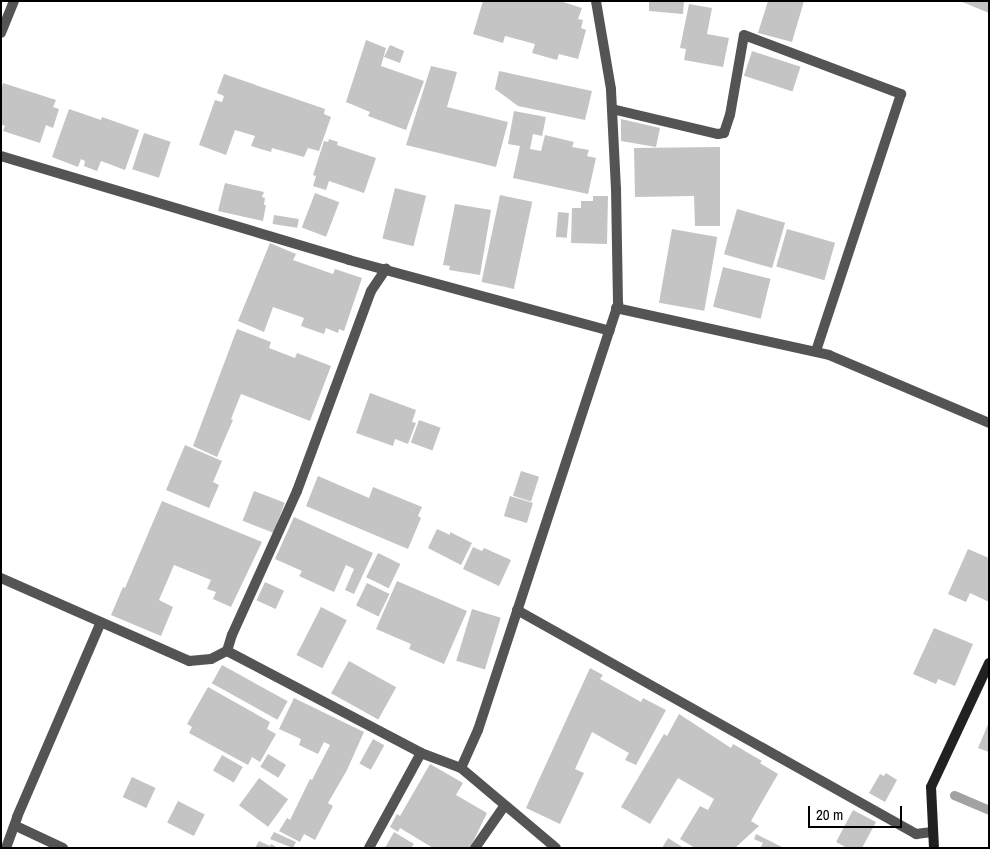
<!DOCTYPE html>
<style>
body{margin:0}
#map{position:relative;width:990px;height:849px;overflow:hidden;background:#fff;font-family:"Archivo Narrow",sans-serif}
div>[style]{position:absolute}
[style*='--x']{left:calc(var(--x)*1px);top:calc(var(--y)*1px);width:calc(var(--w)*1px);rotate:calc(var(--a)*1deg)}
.stream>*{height:9px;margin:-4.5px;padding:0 4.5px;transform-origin:4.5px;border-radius:4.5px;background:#a2a2a2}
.building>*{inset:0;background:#c4c4c4;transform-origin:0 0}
.lane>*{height:10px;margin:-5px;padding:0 5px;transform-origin:5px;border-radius:5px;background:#545454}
.street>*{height:10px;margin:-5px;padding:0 5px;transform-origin:5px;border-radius:5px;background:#545454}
.secondary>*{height:10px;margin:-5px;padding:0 5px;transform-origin:5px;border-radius:5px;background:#212121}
span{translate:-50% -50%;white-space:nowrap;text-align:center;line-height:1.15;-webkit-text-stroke:4px #fff;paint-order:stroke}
.frame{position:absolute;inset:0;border:2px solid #000;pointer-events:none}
.scale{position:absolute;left:808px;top:806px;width:94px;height:22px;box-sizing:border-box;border:2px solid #000;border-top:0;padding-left:6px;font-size:15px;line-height:18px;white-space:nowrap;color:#000;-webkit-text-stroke:4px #fff;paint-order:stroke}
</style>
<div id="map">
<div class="stream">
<i style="--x:954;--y:795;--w:38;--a:23"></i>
</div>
<div class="building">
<i style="clip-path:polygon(483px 1px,560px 1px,582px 8px,578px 19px,583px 20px,581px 28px,586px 30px,578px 59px,559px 54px,557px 60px,532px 53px,535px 44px,505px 36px,503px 43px,473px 34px)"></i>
<i style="clip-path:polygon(649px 1px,684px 1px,683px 14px,649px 11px)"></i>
<i style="clip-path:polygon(768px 1px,804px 1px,792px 42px,758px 33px)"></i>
<i style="clip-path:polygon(960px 1px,989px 1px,989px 13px)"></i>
<i style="clip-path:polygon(689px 4px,712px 8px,707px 34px,729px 38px,723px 67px,684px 60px,686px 49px,680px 48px)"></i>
<i style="clip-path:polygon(366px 40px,386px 48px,381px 66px,424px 81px,406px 130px,368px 116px,370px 112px,346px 102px)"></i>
<i style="clip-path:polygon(390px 45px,404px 51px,400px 63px,384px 57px)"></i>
<i style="left:752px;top:51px;width:51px;height:26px;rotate:18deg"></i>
<i style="clip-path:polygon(431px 66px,457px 72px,447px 107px,508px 122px,496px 167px,406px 145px)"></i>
<i style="clip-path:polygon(499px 71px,592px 91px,585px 120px,518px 106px,495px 89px)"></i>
<i style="clip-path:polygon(224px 74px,325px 109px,324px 114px,331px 117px,319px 151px,308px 148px,304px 157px,272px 148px,271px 152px,251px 146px,255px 136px,235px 130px,226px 155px,199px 145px,215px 100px,222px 102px,224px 96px,217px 93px)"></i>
<i style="clip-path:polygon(3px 83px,56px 100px,53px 107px,59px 109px,53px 128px,46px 125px,40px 143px,3px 131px,5px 126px,1px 124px,1px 90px)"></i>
<i style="clip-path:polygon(69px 109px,101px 120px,102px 117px,139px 130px,125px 170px,101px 161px,97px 171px,84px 166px,85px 161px,81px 159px,78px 167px,52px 157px)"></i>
<i style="clip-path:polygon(514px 111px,546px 117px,542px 136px,533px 134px,530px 149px,541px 151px,545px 135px,574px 142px,572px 147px,589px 150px,587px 156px,596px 158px,588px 194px,513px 178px,520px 146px,508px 144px)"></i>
<i style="clip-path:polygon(621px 119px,660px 128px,656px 147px,621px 141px)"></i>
<i style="left:144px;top:133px;width:28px;height:38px;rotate:18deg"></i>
<i style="clip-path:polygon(329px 139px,338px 142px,337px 145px,376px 158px,364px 193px,329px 181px,326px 190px,313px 186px,316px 176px,313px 175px,324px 141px,328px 142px)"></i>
<i style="clip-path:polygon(720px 147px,720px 226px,695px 226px,694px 196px,635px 197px,634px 148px)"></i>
<i style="clip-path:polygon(225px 183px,264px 192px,262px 197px,265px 198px,264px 205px,266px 205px,263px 221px,218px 211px)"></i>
<i style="left:395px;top:188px;width:32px;height:52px;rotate:14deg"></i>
<i style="left:315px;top:193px;width:26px;height:37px;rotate:21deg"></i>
<i style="left:500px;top:195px;width:33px;height:89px;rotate:12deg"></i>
<i style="clip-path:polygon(593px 196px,608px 196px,607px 244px,571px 243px,572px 208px,581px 208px,581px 201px,593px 201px)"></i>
<i style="clip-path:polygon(455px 204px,491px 210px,480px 275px,449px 270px,450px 266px,443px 265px)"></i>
<i style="left:737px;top:209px;width:50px;height:47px;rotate:16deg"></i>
<i style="left:558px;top:212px;width:11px;height:25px;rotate:5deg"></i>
<i style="left:274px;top:215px;width:25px;height:9px;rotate:9deg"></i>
<i style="left:672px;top:229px;width:46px;height:75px;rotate:10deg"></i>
<i style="left:787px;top:229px;width:50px;height:39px;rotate:16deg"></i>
<i style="clip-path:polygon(270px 243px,296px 254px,293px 260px,333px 274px,335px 269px,362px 278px,344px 331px,339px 329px,338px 333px,326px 328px,324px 334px,301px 326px,304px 318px,273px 307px,264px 332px,238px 321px)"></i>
<i style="left:723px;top:267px;width:49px;height:41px;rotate:14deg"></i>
<i style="clip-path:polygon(237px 329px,271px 342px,269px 348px,295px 358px,297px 353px,331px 366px,310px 421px,241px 394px,231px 419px,233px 420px,217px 457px,193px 446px)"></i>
<i style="clip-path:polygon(370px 393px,416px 410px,412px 422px,416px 423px,408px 444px,395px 439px,393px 446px,356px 433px)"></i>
<i style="left:419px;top:420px;width:23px;height:24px;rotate:20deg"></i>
<i style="clip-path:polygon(185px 445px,222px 461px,213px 482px,219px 485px,209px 508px,166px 490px)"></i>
<i style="left:521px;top:471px;width:19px;height:26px;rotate:18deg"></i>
<i style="clip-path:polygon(318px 476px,369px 498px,373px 487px,422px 507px,418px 516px,421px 518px,408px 549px,306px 506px)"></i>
<i style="left:254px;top:491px;width:33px;height:32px;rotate:21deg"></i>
<i style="left:510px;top:496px;width:24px;height:21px;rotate:17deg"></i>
<i style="clip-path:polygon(162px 501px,262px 542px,231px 607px,213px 599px,216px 592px,207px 589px,211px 580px,174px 565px,159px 600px,173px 607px,161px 636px,111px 615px,123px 587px,125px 588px)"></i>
<i style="clip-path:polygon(294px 517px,373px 553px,354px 594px,345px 590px,354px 569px,346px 565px,334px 592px,299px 576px,302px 571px,275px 559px)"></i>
<i style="clip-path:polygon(437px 529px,450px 535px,450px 532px,472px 543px,461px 565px,428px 548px)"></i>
<i style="clip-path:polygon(473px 547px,482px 551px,484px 548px,511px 560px,499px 586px,463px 569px)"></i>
<i style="clip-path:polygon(968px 549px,989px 558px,989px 602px,970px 593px,966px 602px,948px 594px)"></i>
<i style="left:378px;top:553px;width:25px;height:27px;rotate:26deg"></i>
<i style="clip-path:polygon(397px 581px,467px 611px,444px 664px,409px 649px,411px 644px,376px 629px)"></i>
<i style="left:265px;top:582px;width:21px;height:20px;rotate:25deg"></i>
<i style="left:367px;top:583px;width:25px;height:25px;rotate:26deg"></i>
<i style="left:321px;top:607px;width:29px;height:54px;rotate:27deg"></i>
<i style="left:472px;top:609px;width:30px;height:54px;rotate:17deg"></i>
<i style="clip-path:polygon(934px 628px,973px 644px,955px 686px,938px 679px,936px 684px,913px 674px)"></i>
<i style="left:349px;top:661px;width:54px;height:37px;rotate:29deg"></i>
<i style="left:222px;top:665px;width:75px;height:21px;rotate:29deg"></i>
<i style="clip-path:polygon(590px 668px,603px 675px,600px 679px,641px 702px,643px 698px,666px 710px,636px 765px,625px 760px,629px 753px,592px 732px,575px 769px,584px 773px,560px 824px,526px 808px)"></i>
<i style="clip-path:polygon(208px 687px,270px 722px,267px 729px,276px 734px,260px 762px,252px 757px,248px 765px,189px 733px,192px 727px,187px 724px)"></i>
<i style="clip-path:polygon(294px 698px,364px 732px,347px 770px,328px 803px,333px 806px,315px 840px,304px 834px,300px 842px,279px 831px,287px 818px,290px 820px,310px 779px,312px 780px,330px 745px,324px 742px,318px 754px,299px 745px,301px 739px,279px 729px)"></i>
<i style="clip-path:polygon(679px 714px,731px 748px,733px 744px,762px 761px,760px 763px,778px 774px,751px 821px,759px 826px,735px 848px,695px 848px,680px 839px,700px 806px,708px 810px,714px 799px,678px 778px,650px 824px,621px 807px,664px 734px,667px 736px)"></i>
<i style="clip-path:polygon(989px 722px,989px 752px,978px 748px)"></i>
<i style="left:373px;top:739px;width:13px;height:28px;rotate:29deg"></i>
<i style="left:268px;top:754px;width:21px;height:15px;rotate:31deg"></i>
<i style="left:222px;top:755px;width:24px;height:18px;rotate:30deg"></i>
<i style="clip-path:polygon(430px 764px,463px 783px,456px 795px,487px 813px,470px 848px,433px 848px,400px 828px,398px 832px,390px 827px,397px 814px,400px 816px)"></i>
<i style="clip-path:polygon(886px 773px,897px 780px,885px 802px,869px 793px,880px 774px,884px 776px)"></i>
<i style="left:132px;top:777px;width:26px;height:22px;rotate:25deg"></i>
<i style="left:259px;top:778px;width:36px;height:34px;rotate:36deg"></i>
<i style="left:178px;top:801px;width:30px;height:24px;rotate:27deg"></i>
<i style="clip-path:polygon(853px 810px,876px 822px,862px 848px,847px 848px,836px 842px)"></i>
<i style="clip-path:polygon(274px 832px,296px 842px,293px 848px,270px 839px)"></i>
<i style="clip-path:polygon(394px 832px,414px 844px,411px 848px,385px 848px)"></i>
<i style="clip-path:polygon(756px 834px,784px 848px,760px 848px,763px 843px,754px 839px)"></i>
<i style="clip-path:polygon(668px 838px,684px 848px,662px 848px)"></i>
<i style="clip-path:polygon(259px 841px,270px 846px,271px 844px,278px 848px,255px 848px)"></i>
</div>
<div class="lane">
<i style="--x:612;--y:109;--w:109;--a:13.3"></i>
<i style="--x:718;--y:134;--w:6;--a:-9"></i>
<i style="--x:724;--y:133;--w:19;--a:-72"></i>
<i style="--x:730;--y:115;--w:81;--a:-80.1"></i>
<i style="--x:227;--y:651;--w:17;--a:-73"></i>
<i style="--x:232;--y:635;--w:158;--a:-65.7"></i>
<i style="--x:297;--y:491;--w:213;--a:-69.7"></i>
<i style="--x:371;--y:291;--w:27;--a:-56"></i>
<i style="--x:475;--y:848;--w:52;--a:-55.1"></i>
</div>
<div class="street">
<i style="--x:1;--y:33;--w:35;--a:-68"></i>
<i style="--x:744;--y:35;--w:168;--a:20.6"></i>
<i style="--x:901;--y:94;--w:271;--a:108.3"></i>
<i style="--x:1;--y:156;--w:363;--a:16.6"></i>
<i style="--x:349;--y:260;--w:270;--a:15.2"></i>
<i style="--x:616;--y:308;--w:218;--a:12.4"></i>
<i style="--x:829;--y:355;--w:174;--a:23"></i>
<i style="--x:1;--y:578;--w:206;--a:23.8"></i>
<i style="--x:189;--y:661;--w:22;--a:-5"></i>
<i style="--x:211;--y:659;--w:18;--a:-27"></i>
<i style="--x:227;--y:651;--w:219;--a:27.7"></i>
<i style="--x:421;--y:753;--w:43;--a:20.6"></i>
<i style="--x:461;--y:768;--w:124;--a:40.1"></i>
<i style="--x:517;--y:610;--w:458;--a:29.3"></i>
<i style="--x:916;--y:834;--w:16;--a:-7"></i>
<i style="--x:461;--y:768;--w:42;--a:-65.9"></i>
<i style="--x:478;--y:730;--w:449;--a:-71.8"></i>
<i style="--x:618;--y:303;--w:114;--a:-91"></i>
<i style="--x:616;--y:189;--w:100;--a:-92.9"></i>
<i style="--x:611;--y:89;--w:89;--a:-99.7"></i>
<i style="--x:16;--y:826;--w:52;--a:25.1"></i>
<i style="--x:6;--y:848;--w:33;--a:-70"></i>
<i style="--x:17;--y:817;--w:212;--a:-66.7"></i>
<i style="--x:369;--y:848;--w:108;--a:-61.3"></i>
</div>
<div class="secondary">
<i style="--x:934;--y:848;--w:61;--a:-92.8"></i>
<i style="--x:931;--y:787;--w:137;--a:-64.9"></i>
</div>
<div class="frame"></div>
<div class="scale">20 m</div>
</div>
